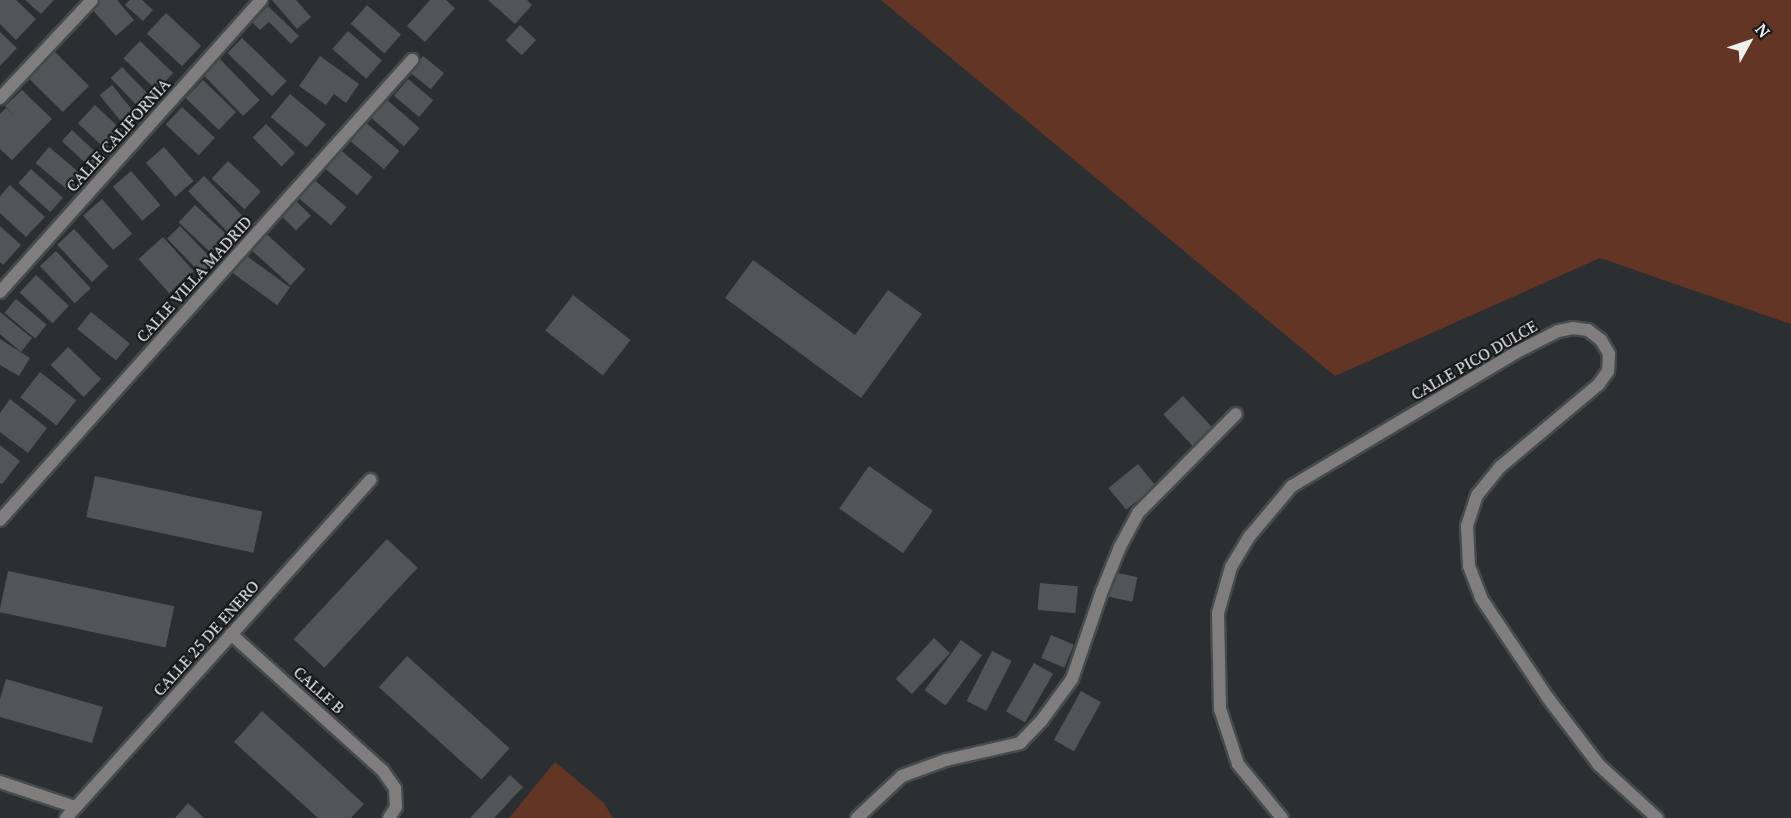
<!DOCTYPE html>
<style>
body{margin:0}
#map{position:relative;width:1791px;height:818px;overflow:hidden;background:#2c2f31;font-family:"PT Serif",serif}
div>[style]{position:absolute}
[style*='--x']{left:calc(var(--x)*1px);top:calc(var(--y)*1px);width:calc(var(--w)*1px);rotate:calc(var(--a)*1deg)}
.green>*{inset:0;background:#623525}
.building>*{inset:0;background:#515557;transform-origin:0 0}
.roads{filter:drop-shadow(2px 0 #474a4c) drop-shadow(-2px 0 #474a4c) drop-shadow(0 2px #474a4c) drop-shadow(0 -2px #474a4c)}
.street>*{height:12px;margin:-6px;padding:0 6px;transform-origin:6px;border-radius:6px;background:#7f7d7d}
span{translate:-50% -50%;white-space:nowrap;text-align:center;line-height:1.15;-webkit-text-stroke:4.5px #161718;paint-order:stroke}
.street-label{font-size:16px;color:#edeff0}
.north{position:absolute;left:1719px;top:12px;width:60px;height:60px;-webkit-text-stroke:4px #161718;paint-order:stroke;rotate:50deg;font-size:16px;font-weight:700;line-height:24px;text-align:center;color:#edeff0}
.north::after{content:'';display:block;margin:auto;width:21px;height:27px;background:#edeff0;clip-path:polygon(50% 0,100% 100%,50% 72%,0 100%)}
</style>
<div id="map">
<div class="green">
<i style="clip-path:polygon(881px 0,1791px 0,1791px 324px,1600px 258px,1335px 376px)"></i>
<i style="clip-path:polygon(555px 762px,604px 803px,613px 818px,509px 818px)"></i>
</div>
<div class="building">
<i style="clip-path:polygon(0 0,16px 0,36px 19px,16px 40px,0 24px)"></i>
<i style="clip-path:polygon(25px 0,54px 0,41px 14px)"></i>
<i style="clip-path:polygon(96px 0,117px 0,134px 20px,116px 36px,89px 6px)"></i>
<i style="clip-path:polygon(130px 0,142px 0,153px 10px,143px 21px,125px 5px)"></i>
<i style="clip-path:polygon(272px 0,296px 0,311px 17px,297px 29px)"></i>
<i style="clip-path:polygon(430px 0,446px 0,455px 8px,425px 42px,407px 26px)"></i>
<i style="clip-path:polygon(488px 0,527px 0,532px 5px,515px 24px)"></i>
<i style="left:367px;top:5px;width:45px;height:25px;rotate:41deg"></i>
<i style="clip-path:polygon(268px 6px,299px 36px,291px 44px,269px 22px,260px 30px,252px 22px)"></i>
<i style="left:166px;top:13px;width:48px;height:28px;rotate:43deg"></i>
<i style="left:520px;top:25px;width:22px;height:21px;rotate:43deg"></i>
<i style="left:348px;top:31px;width:45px;height:24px;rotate:41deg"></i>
<i style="clip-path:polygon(0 32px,17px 48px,0 66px)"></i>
<i style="left:242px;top:38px;width:62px;height:21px;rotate:44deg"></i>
<i style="left:140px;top:41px;width:46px;height:24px;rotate:44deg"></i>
<i style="left:55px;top:52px;width:48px;height:37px;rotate:45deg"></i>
<i style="clip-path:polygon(320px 56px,359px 84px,346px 103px,334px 94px,326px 105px,299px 86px)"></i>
<i style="left:423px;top:56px;width:27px;height:21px;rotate:39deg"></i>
<i style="left:220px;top:59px;width:57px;height:23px;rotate:46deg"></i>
<i style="left:122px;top:67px;width:42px;height:16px;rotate:46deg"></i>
<i style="left:408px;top:79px;width:33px;height:22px;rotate:40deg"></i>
<i style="left:203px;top:80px;width:46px;height:25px;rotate:44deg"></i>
<i style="left:112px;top:85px;width:36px;height:16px;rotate:51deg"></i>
<i style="clip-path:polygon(22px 90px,52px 119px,12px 160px,0 149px,0 114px,6px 108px,15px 116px,5px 106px)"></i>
<i style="left:290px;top:94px;width:47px;height:30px;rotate:40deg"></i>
<i style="left:385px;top:98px;width:46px;height:24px;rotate:41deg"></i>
<i style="left:95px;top:105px;width:38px;height:25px;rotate:43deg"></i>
<i style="left:182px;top:107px;width:45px;height:24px;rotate:43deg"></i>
<i style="left:365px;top:122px;width:45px;height:24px;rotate:40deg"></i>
<i style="left:266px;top:124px;width:41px;height:19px;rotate:45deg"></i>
<i style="left:72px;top:130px;width:41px;height:15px;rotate:43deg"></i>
<i style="left:49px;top:147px;width:45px;height:21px;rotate:40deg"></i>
<i style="left:164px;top:147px;width:45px;height:24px;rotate:49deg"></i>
<i style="left:338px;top:148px;width:45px;height:24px;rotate:40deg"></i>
<i style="left:228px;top:161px;width:45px;height:24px;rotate:43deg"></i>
<i style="left:31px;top:169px;width:43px;height:19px;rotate:42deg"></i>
<i style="left:131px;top:171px;width:45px;height:24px;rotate:49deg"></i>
<i style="left:204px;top:176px;width:56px;height:22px;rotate:46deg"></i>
<i style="left:312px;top:178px;width:45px;height:24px;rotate:40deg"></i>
<i style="clip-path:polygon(10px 185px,45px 217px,26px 237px,0 213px,0 196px)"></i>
<i style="left:102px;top:199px;width:46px;height:25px;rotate:49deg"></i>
<i style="left:296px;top:201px;width:21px;height:21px;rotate:45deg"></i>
<i style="left:195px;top:205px;width:45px;height:24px;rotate:43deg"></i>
<i style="clip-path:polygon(0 226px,21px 245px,3px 265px,0 262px)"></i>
<i style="left:180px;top:226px;width:49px;height:18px;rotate:46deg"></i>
<i style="left:74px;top:229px;width:51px;height:23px;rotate:47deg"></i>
<i style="left:263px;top:231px;width:57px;height:22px;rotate:42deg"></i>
<i style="left:163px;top:237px;width:46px;height:33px;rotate:48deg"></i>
<i style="left:56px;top:251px;width:51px;height:22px;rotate:47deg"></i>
<i style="left:244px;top:254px;width:57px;height:22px;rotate:36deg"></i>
<i style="clip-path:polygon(753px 260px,855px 335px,888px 290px,922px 314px,861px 398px,725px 298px)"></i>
<i style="left:36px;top:275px;width:45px;height:24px;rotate:43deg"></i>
<i style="left:573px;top:295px;width:73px;height:45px;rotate:38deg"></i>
<i style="left:16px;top:299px;width:40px;height:18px;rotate:40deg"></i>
<i style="clip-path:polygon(0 312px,32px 338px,21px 352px,0 334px)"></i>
<i style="left:91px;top:312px;width:50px;height:22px;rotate:39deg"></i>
<i style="clip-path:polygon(0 339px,30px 358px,19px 376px,0 365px)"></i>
<i style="left:68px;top:347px;width:46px;height:25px;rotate:44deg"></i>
<i style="left:40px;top:372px;width:46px;height:32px;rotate:38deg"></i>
<i style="left:1183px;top:396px;width:45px;height:27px;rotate:47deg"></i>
<i style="clip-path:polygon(10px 399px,47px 428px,28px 453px,0 432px,0 413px)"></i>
<i style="clip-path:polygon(0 445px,20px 461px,2px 484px,0 483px)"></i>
<i style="left:1138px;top:464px;width:28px;height:38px;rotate:51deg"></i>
<i style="left:869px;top:466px;width:78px;height:52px;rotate:35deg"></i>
<i style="left:95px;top:476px;width:171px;height:42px;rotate:12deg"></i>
<i style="left:387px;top:539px;width:42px;height:137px;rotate:43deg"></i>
<i style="left:8px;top:571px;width:170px;height:42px;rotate:12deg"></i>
<i style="left:1113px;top:572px;width:25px;height:25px;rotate:12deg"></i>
<i style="left:1040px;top:583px;width:38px;height:27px;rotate:5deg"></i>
<i style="left:1051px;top:635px;width:25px;height:25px;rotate:23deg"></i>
<i style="left:934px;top:638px;width:22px;height:56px;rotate:43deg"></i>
<i style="left:961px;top:640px;width:26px;height:62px;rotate:36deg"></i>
<i style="left:992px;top:651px;width:22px;height:56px;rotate:27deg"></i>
<i style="left:407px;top:656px;width:138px;height:42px;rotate:42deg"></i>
<i style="left:1034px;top:663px;width:22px;height:56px;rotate:30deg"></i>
<i style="clip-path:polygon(6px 679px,103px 707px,92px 743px,0 717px,0 699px)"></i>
<i style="left:1081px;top:691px;width:23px;height:56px;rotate:29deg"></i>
<i style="clip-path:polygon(262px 711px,364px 804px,351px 818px,318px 818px,234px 742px)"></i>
<i style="clip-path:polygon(510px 775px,523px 787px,494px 818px,470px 818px)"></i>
<i style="clip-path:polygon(188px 803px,204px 818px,175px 818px)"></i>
</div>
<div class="roads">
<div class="street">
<i style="--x:0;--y:98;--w:134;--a:-46.8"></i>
<i style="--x:0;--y:292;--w:392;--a:-48.2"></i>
<i style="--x:0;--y:520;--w:618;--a:-48.15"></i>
<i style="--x:231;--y:634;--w:205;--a:42"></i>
<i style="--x:383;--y:771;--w:21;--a:55"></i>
<i style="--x:395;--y:788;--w:19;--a:87"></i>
<i style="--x:396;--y:807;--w:13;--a:122"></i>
<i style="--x:0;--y:782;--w:79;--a:18.4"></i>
<i style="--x:66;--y:818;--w:455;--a:-48"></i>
<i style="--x:857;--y:818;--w:62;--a:-43"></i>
<i style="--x:902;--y:776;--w:47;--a:-20"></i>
<i style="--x:946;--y:760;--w:76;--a:-12.9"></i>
<i style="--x:1020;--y:743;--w:32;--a:-46"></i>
<i style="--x:1042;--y:720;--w:51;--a:-53.8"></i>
<i style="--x:1072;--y:679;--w:93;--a:-71.2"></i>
<i style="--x:1102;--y:591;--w:48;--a:-67.8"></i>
<i style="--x:1120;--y:547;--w:38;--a:-62"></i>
<i style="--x:1138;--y:513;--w:139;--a:-45.3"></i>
<i style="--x:1282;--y:818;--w:70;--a:-129.2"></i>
<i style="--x:1238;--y:764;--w:58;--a:-108.1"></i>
<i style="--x:1220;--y:709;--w:96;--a:-91.2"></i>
<i style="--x:1218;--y:613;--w:48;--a:-74.2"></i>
<i style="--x:1231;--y:567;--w:35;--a:-59"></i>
<i style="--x:1249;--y:537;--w:67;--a:-49.9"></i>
<i style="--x:1292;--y:486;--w:260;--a:-30.8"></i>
<i style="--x:1515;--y:353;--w:48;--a:-27.1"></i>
<i style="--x:1558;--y:331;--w:15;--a:-11"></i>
<i style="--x:1573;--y:328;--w:15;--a:8"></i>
<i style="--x:1588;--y:330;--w:16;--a:38"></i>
<i style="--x:1601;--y:340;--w:16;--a:60"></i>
<i style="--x:1609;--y:354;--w:17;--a:93"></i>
<i style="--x:1608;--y:371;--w:16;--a:125"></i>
<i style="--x:1599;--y:384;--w:129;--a:140"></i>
<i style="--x:1500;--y:467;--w:36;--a:129"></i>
<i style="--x:1477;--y:495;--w:33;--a:108"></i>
<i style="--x:1467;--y:526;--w:40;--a:87.1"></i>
<i style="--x:1469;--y:566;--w:34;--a:69"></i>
<i style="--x:1481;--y:598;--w:120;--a:56.2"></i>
<i style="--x:1548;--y:698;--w:84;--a:52.7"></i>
<i style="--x:1599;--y:765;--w:79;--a:42.4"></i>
</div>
</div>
<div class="street-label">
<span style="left:118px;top:135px;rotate:-48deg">CALLE CALIFORNIA</span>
<span style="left:194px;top:279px;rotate:-48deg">CALLE VILLA MADRID</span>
<span style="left:1474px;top:360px;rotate:-30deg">CALLE PICO DULCE</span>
<span style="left:206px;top:638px;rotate:-48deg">CALLE 25 DE ENERO</span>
<span style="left:319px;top:690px;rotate:42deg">CALLE B</span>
</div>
<div class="north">N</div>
</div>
